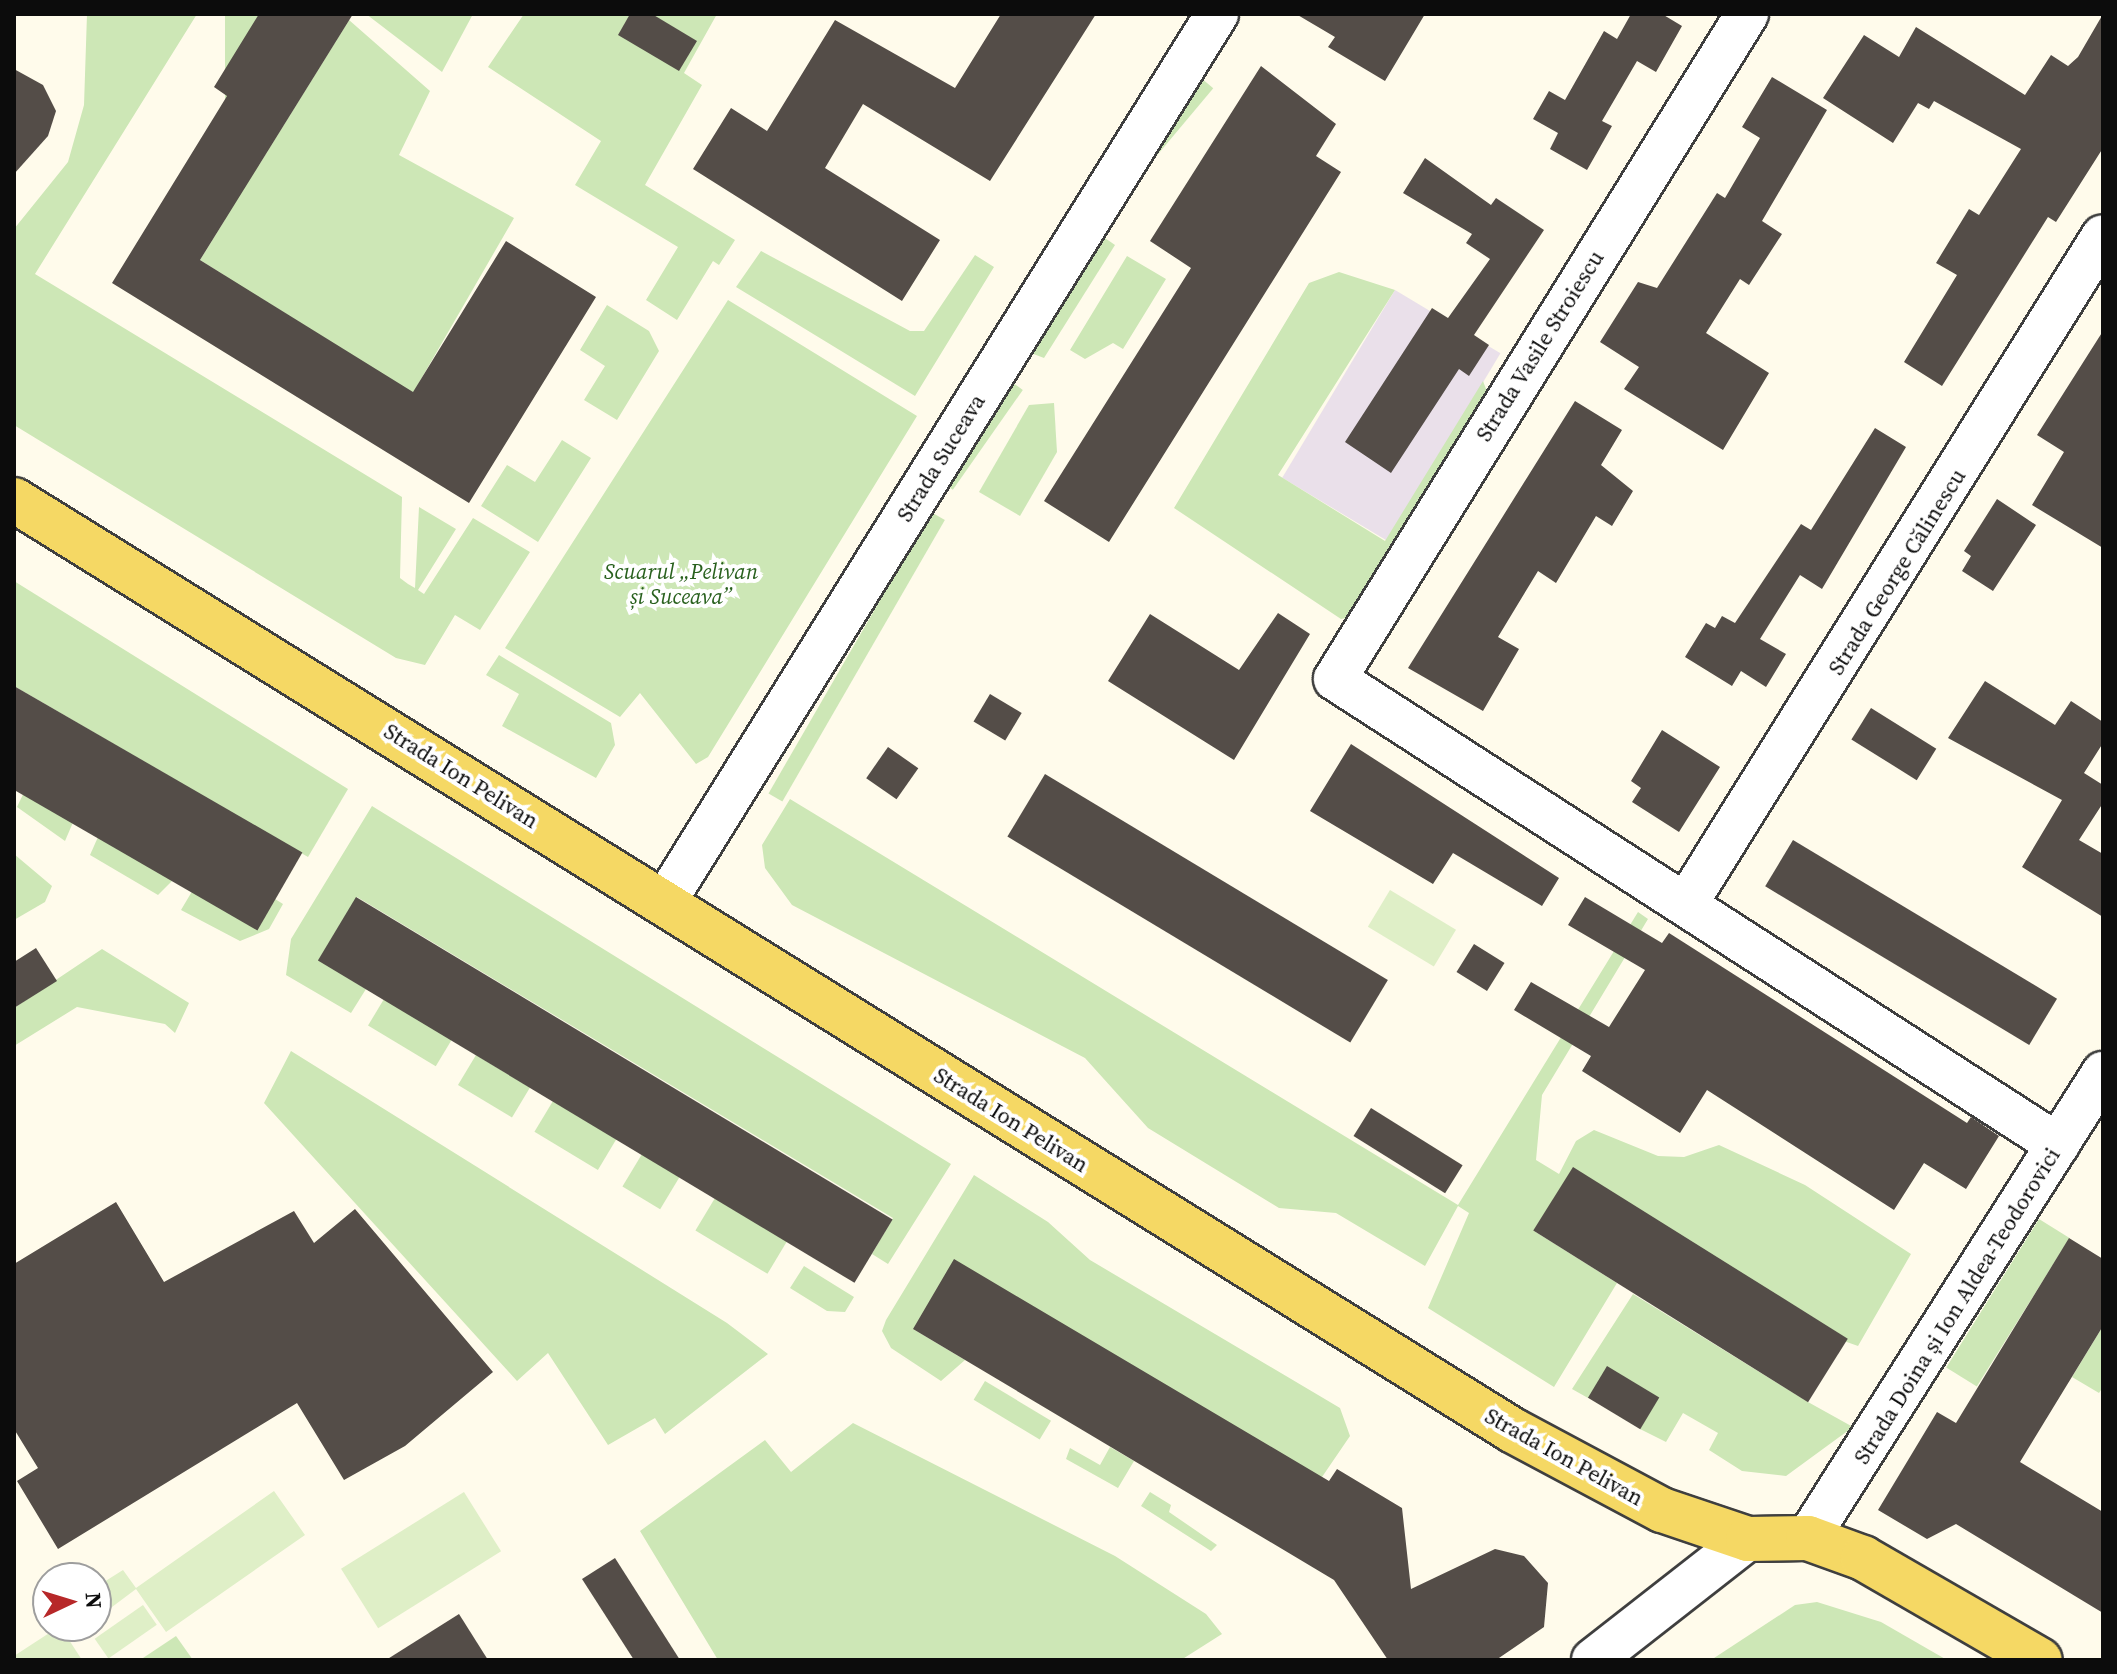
<!DOCTYPE html>
<meta charset="utf-8">
<style>
body{margin:0}
#map{position:relative;width:2117px;height:1674px;overflow:hidden;background:#fffbeb;font-family:"Source Serif 4",serif}
div>[style]{position:absolute}
[style*='--x']{left:calc(var(--x)*1px);top:calc(var(--y)*1px);width:calc(var(--w)*1px);rotate:calc(var(--a)*1deg)}
.industrial>*{inset:0;background:#eae0ea;transform-origin:0 0}
.green>*{inset:0;background:#cde7b6;transform-origin:0 0}
.pitch>*{inset:0;background:#dfefc7;transform-origin:0 0}
.building>*{inset:0;background:#544d48;transform-origin:0 0}
.roads{filter:drop-shadow(2px 0 #3f3f3f) drop-shadow(-2px 0 #3f3f3f) drop-shadow(0 2px #3f3f3f) drop-shadow(0 -2px #3f3f3f)}
.minor>*{height:42px;margin:-21px;padding:0 21px;transform-origin:21px;border-radius:21px;background:#fff}
.major>*{height:44px;margin:-22px;padding:0 22px;transform-origin:22px;border-radius:22px;background:#f5d864}
span{translate:-50% -50%;white-space:nowrap;text-align:center;line-height:1.15;-webkit-text-stroke:8px #fff;paint-order:stroke}
.street-label{font-size:22px;color:#0c0c0c}
.park-label{font-size:22px;color:#29611e;font-style:italic}
.frame{position:absolute;inset:0;border:16px solid #0c0c0c;pointer-events:none}
.north{position:absolute;left:32px;top:1562px;width:80px;height:80px;box-sizing:border-box;background:#fff;border:2px solid #9e9e9e;border-radius:50%;rotate:86deg;font-size:22px;font-weight:700;line-height:32px;text-align:center;color:#0c0c0c}
.north::after{content:'';display:block;margin:auto;width:28px;height:36px;background:#b72829;clip-path:polygon(50% 0,100% 100%,50% 72%,0 100%)}
</style>
<div id="map">
<div class="industrial">
<i style="left:1395px;top:290px;width:123px;height:219px;rotate:31deg"></i>
</div>
<div class="green">
<i style="clip-path:polygon(87px 14px,197px 14px,35px 274px,402px 497px,400px 578px,408px 584px,415px 588px,419px 507px,456px 529px,418px 590px,424px 594px,473px 518px,530px 552px,480px 630px,455px 615px,425px 665px,396px 658px,14px 425px,14px 229px,68px 162px,84px 105px)"></i>
<i style="left:225px;top:14px;width:34px;height:301px"></i>
<i style="clip-path:polygon(366px 14px,473px 14px,442px 72px)"></i>
<i style="clip-path:polygon(524px 14px,717px 14px,684px 73px,702px 85px,645px 185px,735px 240px,719px 265px,713px 261px,677px 320px,646px 300px,678px 247px,575px 185px,601px 141px,488px 67px)"></i>
<i style="clip-path:polygon(349px 20px,430px 91px,399px 155px,514px 218px,413px 393px,200px 260px)"></i>
<i style="left:1201px;top:78px;width:16px;height:148px;rotate:40deg"></i>
<i style="clip-path:polygon(1102px 236px,1115px 245px,1044px 358px,1031px 353px)"></i>
<i style="clip-path:polygon(761px 251px,910px 331px,924px 331px,975px 255px,994px 267px,915px 396px,736px 287px)"></i>
<i style="clip-path:polygon(1127px 256px,1166px 279px,1123px 349px,1113px 343px,1085px 359px,1070px 350px)"></i>
<i style="clip-path:polygon(1339px 272px,1395px 290px,1278px 475px,1385px 541px,1483px 381px,1492px 405px,1361px 615px,1341px 619px,1174px 508px,1309px 283px)"></i>
<i style="clip-path:polygon(728px 300px,917px 416px,708px 757px,696px 764px,640px 693px,620px 717px,505px 648px)"></i>
<i style="clip-path:polygon(607px 305px,649px 331px,659px 351px,617px 420px,584px 400px,605px 366px,580px 350px)"></i>
<i style="left:1013px;top:383px;width:12px;height:122px;rotate:35deg"></i>
<i style="clip-path:polygon(1054px 403px,1057px 452px,1020px 516px,979px 492px,1029px 405px)"></i>
<i style="clip-path:polygon(562px 440px,591px 458px,538px 542px,481px 506px,507px 465px,535px 482px)"></i>
<i style="left:931px;top:512px;width:16px;height:325px;rotate:30deg"></i>
<i style="clip-path:polygon(14px 581px,348px 789px,308px 857px,14px 686px)"></i>
<i style="clip-path:polygon(499px 655px,611px 723px,615px 745px,596px 778px,502px 726px,519px 694px,486px 675px)"></i>
<i style="clip-path:polygon(28px 784px,77px 813px,65px 841px,17px 807px)"></i>
<i style="clip-path:polygon(790px 799px,1458px 1205px,1638px 912px,1648px 919px,1542px 1095px,1536px 1160px,1559px 1174px,1576px 1141px,1594px 1130px,1658px 1156px,1684px 1157px,1719px 1145px,1805px 1185px,1911px 1254px,1858px 1346px,1534px 1231px,1617px 1283px,1554px 1387px,1428px 1308px,1469px 1213px,1458px 1206px,1425px 1266px,1336px 1213px,1279px 1208px,1148px 1128px,1085px 1058px,792px 905px,765px 868px,762px 845px)"></i>
<i style="clip-path:polygon(372px 806px,951px 1164px,888px 1264px,872px 1254px,893px 1218px,357px 897px,319px 960px,366px 989px,351px 1013px,286px 975px,291px 939px)"></i>
<i style="clip-path:polygon(102px 828px,180px 873px,158px 895px,90px 855px)"></i>
<i style="clip-path:polygon(14px 854px,52px 886px,45px 902px,14px 920px)"></i>
<i style="clip-path:polygon(197px 883px,261px 921px,275px 899px,283px 904px,269px 929px,240px 941px,181px 910px)"></i>
<i style="clip-path:polygon(102px 949px,189px 1003px,175px 1033px,165px 1024px,77px 1007px,14px 1046px,14px 1008px)"></i>
<i style="left:384px;top:999px;width:79px;height:31px;rotate:31deg"></i>
<i style="clip-path:polygon(291px 1051px,727px 1323px,768px 1354px,665px 1434px,655px 1418px,608px 1445px,548px 1353px,517px 1381px,264px 1103px)"></i>
<i style="left:476px;top:1055px;width:63px;height:35px;rotate:31deg"></i>
<i style="left:553px;top:1101px;width:74px;height:36px;rotate:31deg"></i>
<i style="left:642px;top:1154px;width:44px;height:38px;rotate:31deg"></i>
<i style="clip-path:polygon(974px 1175px,1048px 1222px,1090px 1260px,1340px 1408px,1350px 1436px,1322px 1477px,913px 1329px,965px 1360px,941px 1381px,891px 1348px,882px 1331px,886px 1320px)"></i>
<i style="left:715px;top:1198px;width:84px;height:38px;rotate:31deg"></i>
<i style="left:2039px;top:1219px;width:36px;height:175px;rotate:32deg"></i>
<i style="clip-path:polygon(804px 1266px,854px 1297px,845px 1312px,827px 1311px,790px 1288px)"></i>
<i style="clip-path:polygon(1633px 1294px,1808px 1402px,1853px 1427px,1786px 1476px,1742px 1471px,1709px 1450px,1718px 1433px,1683px 1413px,1666px 1442px,1640px 1429px,1658px 1397px,1588px 1398px,1572px 1389px)"></i>
<i style="clip-path:polygon(2103px 1326px,2103px 1387px,2099px 1393px,2072px 1377px)"></i>
<i style="left:985px;top:1381px;width:77px;height:22px;rotate:31deg"></i>
<i style="clip-path:polygon(853px 1423px,1115px 1556px,1206px 1614px,1222px 1634px,1181px 1660px,718px 1660px,640px 1531px,765px 1440px,791px 1472px)"></i>
<i style="clip-path:polygon(1110px 1447px,1134px 1461px,1118px 1488px,1066px 1459px,1070px 1448px,1100px 1465px)"></i>
<i style="clip-path:polygon(1150px 1492px,1171px 1505px,1169px 1512px,1217px 1545px,1211px 1551px,1141px 1506px)"></i>
<i style="clip-path:polygon(1817px 1602px,1881px 1622px,1947px 1660px,1711px 1660px,1795px 1605px)"></i>
<i style="clip-path:polygon(176px 1636px,193px 1660px,140px 1660px)"></i>
</div>
<div class="pitch">
<i style="left:1390px;top:890px;width:77px;height:43px;rotate:31deg"></i>
<i style="clip-path:polygon(274px 1491px,305px 1535px,166px 1632px,136px 1589px,96px 1619px,96px 1587px,123px 1570px,136px 1588px)"></i>
<i style="left:464px;top:1492px;width:70px;height:145px;rotate:58deg"></i>
<i style="left:143px;top:1605px;width:24px;height:59px;rotate:55deg"></i>
<i style="clip-path:polygon(60px 1626px,82px 1660px,14px 1660px,14px 1656px)"></i>
</div>
<div class="building">
<i style="clip-path:polygon(259px 14px,353px 14px,200px 260px,413px 392px,506px 241px,596px 297px,469px 503px,112px 283px,227px 96px,214px 87px)"></i>
<i style="clip-path:polygon(630px 14px,652px 14px,697px 41px,679px 71px,618px 35px)"></i>
<i style="clip-path:polygon(1001px 14px,1096px 14px,990px 181px,863px 104px,825px 168px,940px 240px,902px 301px,693px 169px,731px 108px,767px 131px,835px 20px,955px 88px)"></i>
<i style="clip-path:polygon(1296px 14px,1425px 14px,1385px 81px,1328px 47px,1335px 37px)"></i>
<i style="clip-path:polygon(1631px 14px,1662px 14px,1682px 26px,1656px 72px,1637px 61px,1602px 121px,1612px 126px,1587px 170px,1550px 149px,1558px 133px,1533px 119px,1549px 91px,1565px 100px,1604px 31px,1617px 39px)"></i>
<i style="clip-path:polygon(2103px 14px,2103px 148px,2056px 222px,2048px 217px,1942px 386px,1904px 362px,1957px 275px,1936px 263px,1969px 209px,1979px 215px,2021px 149px,1934px 101px,1929px 109px,1918px 103px,1893px 143px,1823px 98px,1864px 35px,1899px 57px,1916px 27px,2025px 95px,2051px 55px,2068px 66px,2078px 57px)"></i>
<i style="clip-path:polygon(1261px 66px,1336px 124px,1316px 156px,1341px 172px,1109px 542px,1044px 501px,1191px 268px,1150px 241px)"></i>
<i style="clip-path:polygon(14px 69px,43px 85px,56px 111px,48px 136px,14px 174px)"></i>
<i style="clip-path:polygon(1772px 77px,1827px 110px,1762px 221px,1782px 234px,1749px 285px,1740px 279px,1706px 333px,1769px 373px,1723px 450px,1624px 389px,1639px 367px,1600px 342px,1638px 282px,1657px 288px,1717px 193px,1725px 198px,1760px 138px,1742px 127px)"></i>
<i style="clip-path:polygon(1425px 158px,1491px 205px,1496px 198px,1544px 230px,1474px 335px,1489px 345px,1469px 376px,1459px 369px,1391px 473px,1345px 442px,1432px 308px,1448px 318px,1490px 259px,1466px 243px,1472px 234px,1403px 193px)"></i>
<i style="clip-path:polygon(2103px 331px,2103px 548px,2032px 505px,2064px 452px,2037px 435px)"></i>
<i style="clip-path:polygon(1575px 401px,1622px 430px,1601px 465px,1633px 491px,1612px 526px,1596px 516px,1556px 583px,1538px 571px,1498px 637px,1519px 649px,1483px 711px,1408px 668px)"></i>
<i style="clip-path:polygon(1875px 428px,1906px 447px,1822px 589px,1800px 575px,1760px 639px,1786px 654px,1766px 687px,1741px 671px,1732px 686px,1685px 657px,1706px 623px,1715px 628px,1722px 616px,1735px 623px,1801px 524px,1811px 530px)"></i>
<i style="clip-path:polygon(1997px 499px,2036px 525px,1993px 591px,1962px 571px,1971px 556px,1964px 551px)"></i>
<i style="clip-path:polygon(1278px 613px,1310px 634px,1234px 760px,1108px 681px,1150px 614px,1239px 670px)"></i>
<i style="clip-path:polygon(1985px 681px,2055px 725px,2071px 701px,2103px 722px,2103px 743px,2084px 773px,2103px 785px,2103px 803px,2079px 840px,2103px 854px,2103px 917px,2022px 867px,2062px 800px,1948px 738px)"></i>
<i style="left:14px;top:686px;width:333px;height:90px;rotate:30deg"></i>
<i style="left:990px;top:694px;width:37px;height:32px;rotate:31deg"></i>
<i style="left:1871px;top:708px;width:77px;height:37px;rotate:32deg"></i>
<i style="clip-path:polygon(1662px 730px,1720px 767px,1679px 832px,1632px 802px,1641px 788px,1631px 781px)"></i>
<i style="clip-path:polygon(1351px 744px,1559px 878px,1542px 906px,1453px 853px,1433px 884px,1310px 811px)"></i>
<i style="left:888px;top:747px;width:37px;height:38px;rotate:35deg"></i>
<i style="left:1045px;top:774px;width:400px;height:73px;rotate:31deg"></i>
<i style="left:1793px;top:840px;width:308px;height:54px;rotate:31deg"></i>
<i style="left:356px;top:897px;width:626px;height:74px;rotate:31deg"></i>
<i style="clip-path:polygon(1585px 897px,1662px 943px,1669px 933px,1967px 1123px,1971px 1117px,1999px 1136px,1966px 1189px,1924px 1163px,1894px 1210px,1707px 1090px,1680px 1133px,1582px 1071px,1591px 1056px,1514px 1010px,1531px 982px,1609px 1027px,1645px 970px,1568px 925px)"></i>
<i style="left:1474px;top:944px;width:36px;height:33px;rotate:32deg"></i>
<i style="clip-path:polygon(36px 948px,57px 981px,14px 1008px,14px 962px)"></i>
<i style="left:1371px;top:1108px;width:108px;height:33px;rotate:32deg"></i>
<i style="left:1573px;top:1167px;width:324px;height:75px;rotate:32deg"></i>
<i style="clip-path:polygon(116px 1202px,164px 1282px,294px 1211px,314px 1243px,355px 1209px,493px 1372px,405px 1446px,344px 1480px,297px 1403px,58px 1549px,17px 1481px,38px 1468px,14px 1429px,14px 1264px)"></i>
<i style="clip-path:polygon(2069px 1238px,2103px 1259px,2103px 1326px,2020px 1462px,2103px 1512px,2103px 1613px,1956px 1524px,1927px 1539px,1878px 1510px,1937px 1412px,1956px 1423px)"></i>
<i style="clip-path:polygon(954px 1259px,1329px 1481px,1337px 1469px,1402px 1508px,1411px 1589px,1495px 1549px,1524px 1556px,1548px 1583px,1544px 1627px,1496px 1660px,1388px 1660px,1334px 1580px,913px 1329px)"></i>
<i style="left:1607px;top:1366px;width:61px;height:37px;rotate:31deg"></i>
<i style="clip-path:polygon(615px 1558px,680px 1660px,634px 1660px,582px 1579px)"></i>
<i style="clip-path:polygon(459px 1614px,488px 1660px,386px 1660px)"></i>
</div>
<div class="roads">
<div class="minor">
<i style="--x:1747;--y:14;--w:782;--a:121.78"></i>
<i style="--x:1335;--y:679;--w:860;--a:32.8"></i>
<i style="--x:664;--y:903;--w:1047;--a:-58.12"></i>
<i style="--x:1686;--y:904;--w:787;--a:-58.03"></i>
<i style="--x:1808;--y:1538;--w:551;--a:-57.61"></i>
<i style="--x:1593;--y:1660;--w:197;--a:-38"></i>
</div>
<div class="major">
<i style="--x:14;--y:500;--w:1763;--a:31.83"></i>
<i style="--x:1512;--y:1430;--w:170;--a:28.1"></i>
<i style="--x:1662;--y:1510;--w:91;--a:18.6"></i>
<i style="--x:1748;--y:1539;--w:60;--a:-1"></i>
<i style="--x:1808;--y:1538;--w:59;--a:20"></i>
<i style="--x:1863;--y:1558;--w:204;--a:30"></i>
</div>
</div>
<div class="street-label">
<span style="left:1540px;top:346px;rotate:-58deg">Strada Vasile Stroiescu</span>
<span style="left:941px;top:458px;rotate:-58deg">Strada Suceava</span>
<span style="left:1897px;top:572px;rotate:-58deg">Strada George Călinescu</span>
<span style="left:461px;top:776px;rotate:32deg">Strada Ion Pelivan</span>
<span style="left:1011px;top:1120px;rotate:32deg">Strada Ion Pelivan</span>
<span style="left:1957px;top:1306px;rotate:-58deg">Strada Doina și Ion Aldea-Teodorovici</span>
<span style="left:1564px;top:1457px;rotate:29deg">Strada Ion Pelivan</span>
</div>
<div class="park-label">
<span style="left:681px;top:584px">Scuarul „Pelivan<br>și Suceava”</span>
</div>
<div class="frame"></div>
<div class="north">N</div>
</div>
